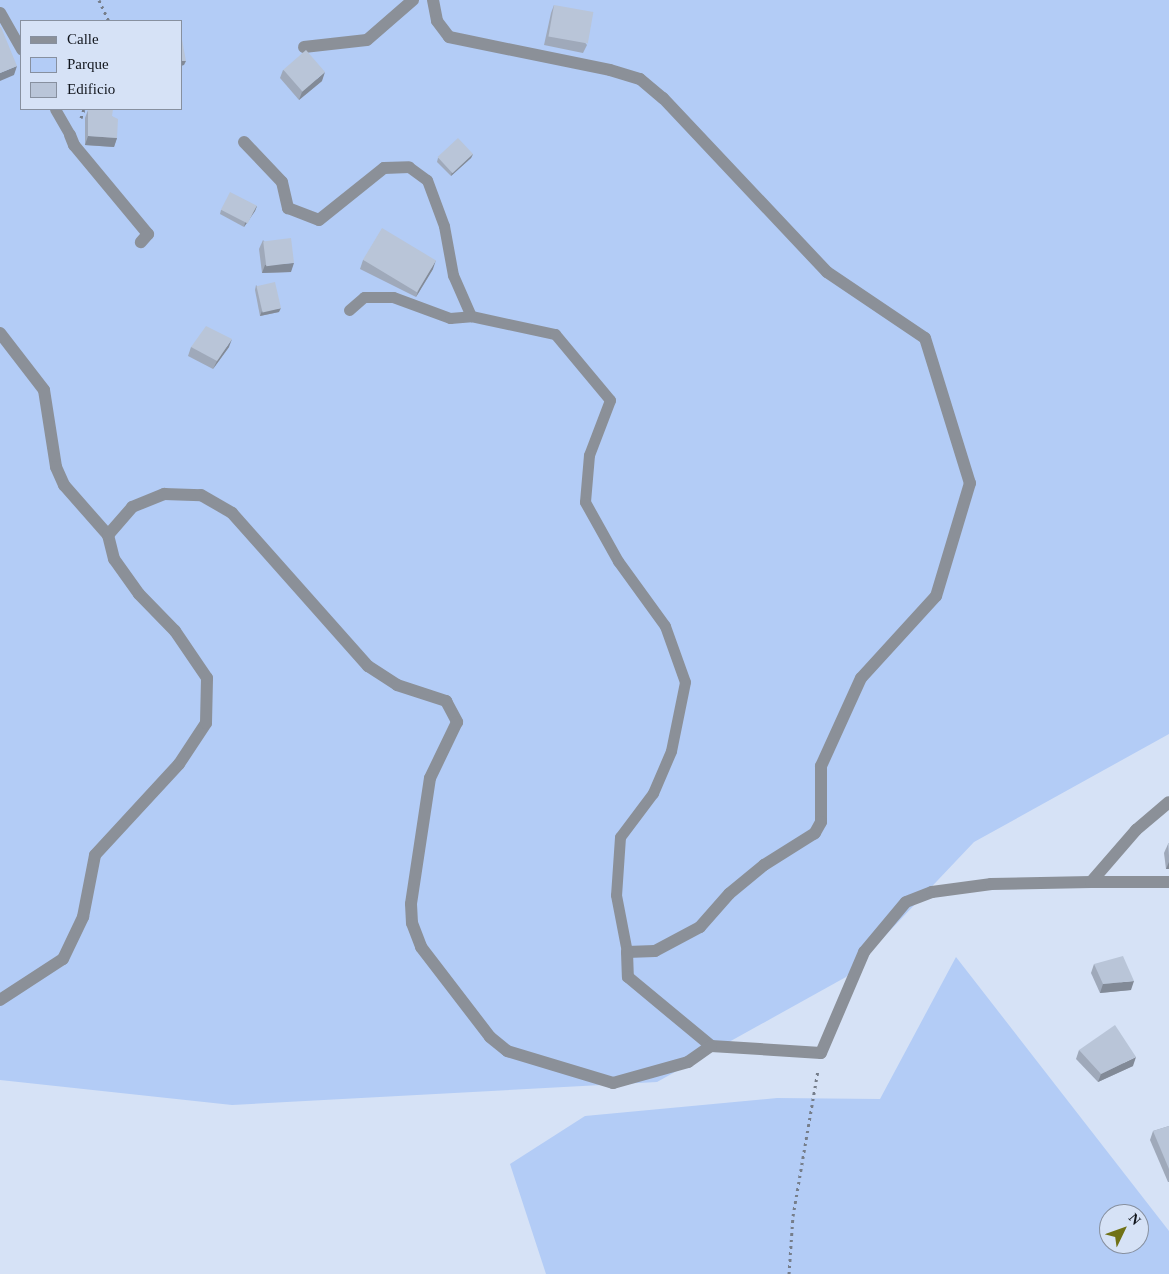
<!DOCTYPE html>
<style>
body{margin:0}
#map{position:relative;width:1169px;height:1274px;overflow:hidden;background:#d6e2f6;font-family:"Times New Roman",serif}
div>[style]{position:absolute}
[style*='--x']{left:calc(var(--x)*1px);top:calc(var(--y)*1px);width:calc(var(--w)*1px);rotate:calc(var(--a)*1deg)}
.green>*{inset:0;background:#b3ccf6}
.path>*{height:3px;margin-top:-1.5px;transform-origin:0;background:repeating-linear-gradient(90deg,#767e8b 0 2.5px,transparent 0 6.5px)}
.service>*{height:11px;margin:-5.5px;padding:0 5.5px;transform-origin:5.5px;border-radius:5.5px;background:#8b9098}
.minor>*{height:12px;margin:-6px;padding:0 6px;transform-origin:6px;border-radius:6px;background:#8b9098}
.wall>*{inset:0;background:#9fa9ba}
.shaded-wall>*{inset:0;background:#828a97}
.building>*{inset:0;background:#b9c5d8;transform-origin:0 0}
span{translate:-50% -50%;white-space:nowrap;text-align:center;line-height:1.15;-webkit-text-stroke:5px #d6e2f6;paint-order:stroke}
.legend{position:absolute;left:20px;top:20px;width:162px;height:90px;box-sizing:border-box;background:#d6e2f6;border:1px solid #87909f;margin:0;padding:6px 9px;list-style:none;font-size:15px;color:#11151c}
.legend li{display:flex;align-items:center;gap:10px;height:25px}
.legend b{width:25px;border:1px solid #87909f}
.north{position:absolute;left:1099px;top:1204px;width:50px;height:50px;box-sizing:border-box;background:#d6e2f6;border:1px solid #87909f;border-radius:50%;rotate:48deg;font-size:14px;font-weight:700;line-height:20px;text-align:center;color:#11151c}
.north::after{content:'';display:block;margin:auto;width:18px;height:22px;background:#707116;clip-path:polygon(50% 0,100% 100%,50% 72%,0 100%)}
</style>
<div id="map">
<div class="green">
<i style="clip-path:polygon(evenodd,0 0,1169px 0,1169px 734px,974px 842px,846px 977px,657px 1082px,232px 1105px,0 1080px,0 0,21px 21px,181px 21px,181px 109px,21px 109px,21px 21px)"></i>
<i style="clip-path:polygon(evenodd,956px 957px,1169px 1231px,1169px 1274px,546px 1274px,510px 1164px,585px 1116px,777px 1098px,880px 1099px,956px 957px,1109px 1214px,1139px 1214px,1139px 1244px,1109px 1244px,1109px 1214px)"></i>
</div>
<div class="path">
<i style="--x:99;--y:0;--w:23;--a:65"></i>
<i style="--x:81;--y:118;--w:9;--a:-72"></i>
<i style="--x:789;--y:1274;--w:58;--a:-86.1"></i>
<i style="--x:793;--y:1216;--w:149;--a:-80.3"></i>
</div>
<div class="service">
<i style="--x:0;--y:12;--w:43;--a:60.4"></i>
<i style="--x:55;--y:109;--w:30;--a:60"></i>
<i style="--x:409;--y:167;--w:22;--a:36"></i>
<i style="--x:427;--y:180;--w:49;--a:69.7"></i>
<i style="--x:444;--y:226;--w:50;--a:79.6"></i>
<i style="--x:453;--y:275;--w:45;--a:66.3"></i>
<i style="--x:471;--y:316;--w:86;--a:12.1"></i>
<i style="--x:555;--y:334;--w:86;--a:50.2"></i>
<i style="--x:610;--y:400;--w:59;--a:110.9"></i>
<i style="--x:589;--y:455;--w:47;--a:94.9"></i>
<i style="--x:585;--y:502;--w:68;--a:60.8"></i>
<i style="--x:618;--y:561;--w:80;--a:54.1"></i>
<i style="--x:665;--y:626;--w:59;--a:70.3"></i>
<i style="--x:685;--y:682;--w:70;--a:101.5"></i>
<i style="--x:671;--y:751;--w:46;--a:113.2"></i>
<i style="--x:653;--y:793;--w:55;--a:126.9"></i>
<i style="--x:620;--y:837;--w:58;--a:93.9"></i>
<i style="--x:616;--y:895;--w:58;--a:79.1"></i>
<i style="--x:349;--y:310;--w:20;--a:-41"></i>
<i style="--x:364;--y:297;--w:29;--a:0"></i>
<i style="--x:393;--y:297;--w:61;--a:20.2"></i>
<i style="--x:450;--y:318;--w:21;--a:-5"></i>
</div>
<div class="minor">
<i style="--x:433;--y:0;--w:21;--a:79"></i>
<i style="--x:437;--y:21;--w:20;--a:53"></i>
<i style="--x:449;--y:37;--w:164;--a:11.6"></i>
<i style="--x:610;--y:70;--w:31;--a:17"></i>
<i style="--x:640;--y:79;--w:30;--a:40"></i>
<i style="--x:663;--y:98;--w:239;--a:46.7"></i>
<i style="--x:827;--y:272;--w:118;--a:34"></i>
<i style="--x:925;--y:338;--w:152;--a:72.8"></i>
<i style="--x:970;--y:483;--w:118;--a:106.7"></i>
<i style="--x:936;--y:596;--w:111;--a:132.4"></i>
<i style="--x:861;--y:678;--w:97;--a:114.4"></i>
<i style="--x:821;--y:766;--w:56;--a:90"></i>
<i style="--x:821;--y:822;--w:13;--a:119"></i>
<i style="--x:815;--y:833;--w:60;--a:147.9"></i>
<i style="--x:764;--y:865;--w:45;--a:140.4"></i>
<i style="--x:729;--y:894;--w:44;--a:131.3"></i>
<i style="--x:700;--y:927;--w:51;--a:151.9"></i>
<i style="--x:655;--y:951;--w:28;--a:178"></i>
<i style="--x:627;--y:952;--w:25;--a:88"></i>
<i style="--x:628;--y:977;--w:108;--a:39.7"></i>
<i style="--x:711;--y:1046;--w:110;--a:3.6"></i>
<i style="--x:821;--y:1053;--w:110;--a:-66.9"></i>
<i style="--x:864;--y:952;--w:65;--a:-50"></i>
<i style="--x:906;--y:902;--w:28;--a:-21"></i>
<i style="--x:932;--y:892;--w:60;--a:-7.7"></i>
<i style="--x:991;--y:884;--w:100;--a:-1.1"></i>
<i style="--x:1091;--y:882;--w:69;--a:-49.1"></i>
<i style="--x:1136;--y:830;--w:43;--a:-40.3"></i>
<i style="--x:304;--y:47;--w:63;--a:-6.3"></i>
<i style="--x:367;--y:40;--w:61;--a:-41"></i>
<i style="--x:70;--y:135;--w:11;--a:68"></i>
<i style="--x:74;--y:145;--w:116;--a:50.3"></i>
<i style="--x:148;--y:234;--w:11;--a:131"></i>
<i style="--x:244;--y:142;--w:55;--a:46.5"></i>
<i style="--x:282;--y:182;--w:27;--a:77"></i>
<i style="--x:288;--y:208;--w:33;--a:21"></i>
<i style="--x:319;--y:220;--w:83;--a:-38.7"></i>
<i style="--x:384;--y:168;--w:25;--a:-2"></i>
<i style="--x:0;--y:333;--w:72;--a:52.3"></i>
<i style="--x:44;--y:390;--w:78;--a:81.1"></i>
<i style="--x:56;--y:467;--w:20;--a:66"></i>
<i style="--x:64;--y:485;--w:67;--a:48.7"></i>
<i style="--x:1091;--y:882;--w:78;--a:0"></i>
<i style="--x:0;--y:1000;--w:75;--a:-33.1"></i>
<i style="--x:63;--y:959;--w:47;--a:-64.5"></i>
<i style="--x:83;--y:917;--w:63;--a:-79"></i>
<i style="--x:95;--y:855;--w:124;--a:-47.3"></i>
<i style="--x:179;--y:764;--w:49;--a:-56.6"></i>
<i style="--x:206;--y:723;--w:45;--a:-88.7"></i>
<i style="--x:207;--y:678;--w:57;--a:-124.2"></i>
<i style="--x:175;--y:631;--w:52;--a:-134.2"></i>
<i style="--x:139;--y:594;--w:43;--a:-125.5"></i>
<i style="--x:114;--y:559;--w:25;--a:-104"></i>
<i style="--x:108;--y:535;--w:37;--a:-49"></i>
<i style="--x:132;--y:507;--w:35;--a:-22"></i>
<i style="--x:164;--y:494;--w:37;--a:2"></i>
<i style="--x:201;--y:495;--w:36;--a:30"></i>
<i style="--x:232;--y:513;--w:205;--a:48.4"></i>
<i style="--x:368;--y:666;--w:35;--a:33"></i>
<i style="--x:397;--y:685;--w:52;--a:18.1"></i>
<i style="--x:446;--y:701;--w:24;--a:62"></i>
<i style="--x:457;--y:722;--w:62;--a:115.7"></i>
<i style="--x:430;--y:778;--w:127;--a:98.6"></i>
<i style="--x:411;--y:904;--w:19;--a:87"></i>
<i style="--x:412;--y:923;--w:26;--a:69"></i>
<i style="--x:421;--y:947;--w:113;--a:52.5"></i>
<i style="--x:490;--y:1037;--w:22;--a:39"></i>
<i style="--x:507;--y:1051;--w:111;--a:16.8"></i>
<i style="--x:613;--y:1083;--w:78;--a:-15.6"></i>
<i style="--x:688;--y:1062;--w:28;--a:-35"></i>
</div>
<div class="wall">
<i style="clip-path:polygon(554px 5px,587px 45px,583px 53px,544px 45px,551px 13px)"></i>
<i style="clip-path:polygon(283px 70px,322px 81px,299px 100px,280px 78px)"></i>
<i style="clip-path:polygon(88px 110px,112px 116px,117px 138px,114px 147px,85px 145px,85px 118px)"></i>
<i style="clip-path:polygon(473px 154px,471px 158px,451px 176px,437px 162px,438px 158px)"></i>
<i style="clip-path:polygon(257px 206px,255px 211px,244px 227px,220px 214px,221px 210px)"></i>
<i style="clip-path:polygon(263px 240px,291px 272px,262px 273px,259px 249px)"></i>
<i style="clip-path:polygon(363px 260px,433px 269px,416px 297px,360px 269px)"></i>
<i style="clip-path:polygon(256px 285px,279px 312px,260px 316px,255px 290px)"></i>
<i style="clip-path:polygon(191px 347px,229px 347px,213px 369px,188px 356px)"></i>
<i style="clip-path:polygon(1169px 843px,1169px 869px,1166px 869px,1164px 853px,1168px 844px)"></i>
<i style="clip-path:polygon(1094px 964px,1131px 990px,1100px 993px,1091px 973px)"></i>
<i style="clip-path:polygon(1079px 1050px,1133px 1066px,1098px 1082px,1076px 1059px)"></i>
<i style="clip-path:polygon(1169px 1126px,1169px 1182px,1168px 1182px,1150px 1140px,1153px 1131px)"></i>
</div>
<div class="shaded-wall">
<i style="clip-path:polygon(181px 61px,186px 61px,184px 65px,181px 66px)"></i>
<i style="clip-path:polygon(17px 66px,14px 75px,0 81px,0 73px)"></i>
<i style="clip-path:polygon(325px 72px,322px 81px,299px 100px,302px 92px)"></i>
<i style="clip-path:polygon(88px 136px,117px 138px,114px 147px,85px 145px)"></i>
<i style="clip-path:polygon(473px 154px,471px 158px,451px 176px,452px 172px)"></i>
<i style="clip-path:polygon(257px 206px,255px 211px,244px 227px,245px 223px)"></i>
<i style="clip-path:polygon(436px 260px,433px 269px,416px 297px,419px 289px)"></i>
<i style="clip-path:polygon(294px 263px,291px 272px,262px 273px,265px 265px)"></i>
<i style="clip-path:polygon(281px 308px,279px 312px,260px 316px,262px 311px)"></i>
<i style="clip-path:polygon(232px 339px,229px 347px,213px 369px,217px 361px)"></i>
<i style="clip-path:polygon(1169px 862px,1169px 869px,1166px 869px)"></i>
<i style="clip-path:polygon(1134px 981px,1131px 990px,1100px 993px,1103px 984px)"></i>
<i style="clip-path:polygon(1136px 1057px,1133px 1066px,1098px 1082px,1101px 1074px)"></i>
</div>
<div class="building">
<i style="left:554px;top:5px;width:40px;height:32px;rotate:10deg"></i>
<i style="clip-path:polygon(0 27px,1px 27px,17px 66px,0 73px)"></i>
<i style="clip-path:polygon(181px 34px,186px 61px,181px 61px)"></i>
<i style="left:306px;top:50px;width:29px;height:30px;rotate:49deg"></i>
<i style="clip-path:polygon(113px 109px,112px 116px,118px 119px,117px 138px,88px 136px,88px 110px)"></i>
<i style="left:458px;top:138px;width:22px;height:28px;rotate:47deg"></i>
<i style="left:230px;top:192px;width:30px;height:20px;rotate:27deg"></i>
<i style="left:382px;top:228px;width:63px;height:37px;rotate:31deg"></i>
<i style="left:291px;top:238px;width:25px;height:28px;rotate:83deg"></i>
<i style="left:275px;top:282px;width:27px;height:19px;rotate:77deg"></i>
<i style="clip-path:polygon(206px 326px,232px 339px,217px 361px,191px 347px)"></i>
<i style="clip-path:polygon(1169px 843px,1169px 856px,1168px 844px)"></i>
<i style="clip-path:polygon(1123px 956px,1134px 981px,1103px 984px,1094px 964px)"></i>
<i style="clip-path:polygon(1115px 1025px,1136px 1057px,1101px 1074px,1079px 1050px)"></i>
<i style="clip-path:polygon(1169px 1126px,1169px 1169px,1153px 1131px)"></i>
</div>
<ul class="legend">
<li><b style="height:6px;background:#8b9098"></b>Calle</li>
<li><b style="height:14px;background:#b3ccf6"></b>Parque</li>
<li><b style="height:14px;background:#b9c5d8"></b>Edificio</li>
</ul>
<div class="north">N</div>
</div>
